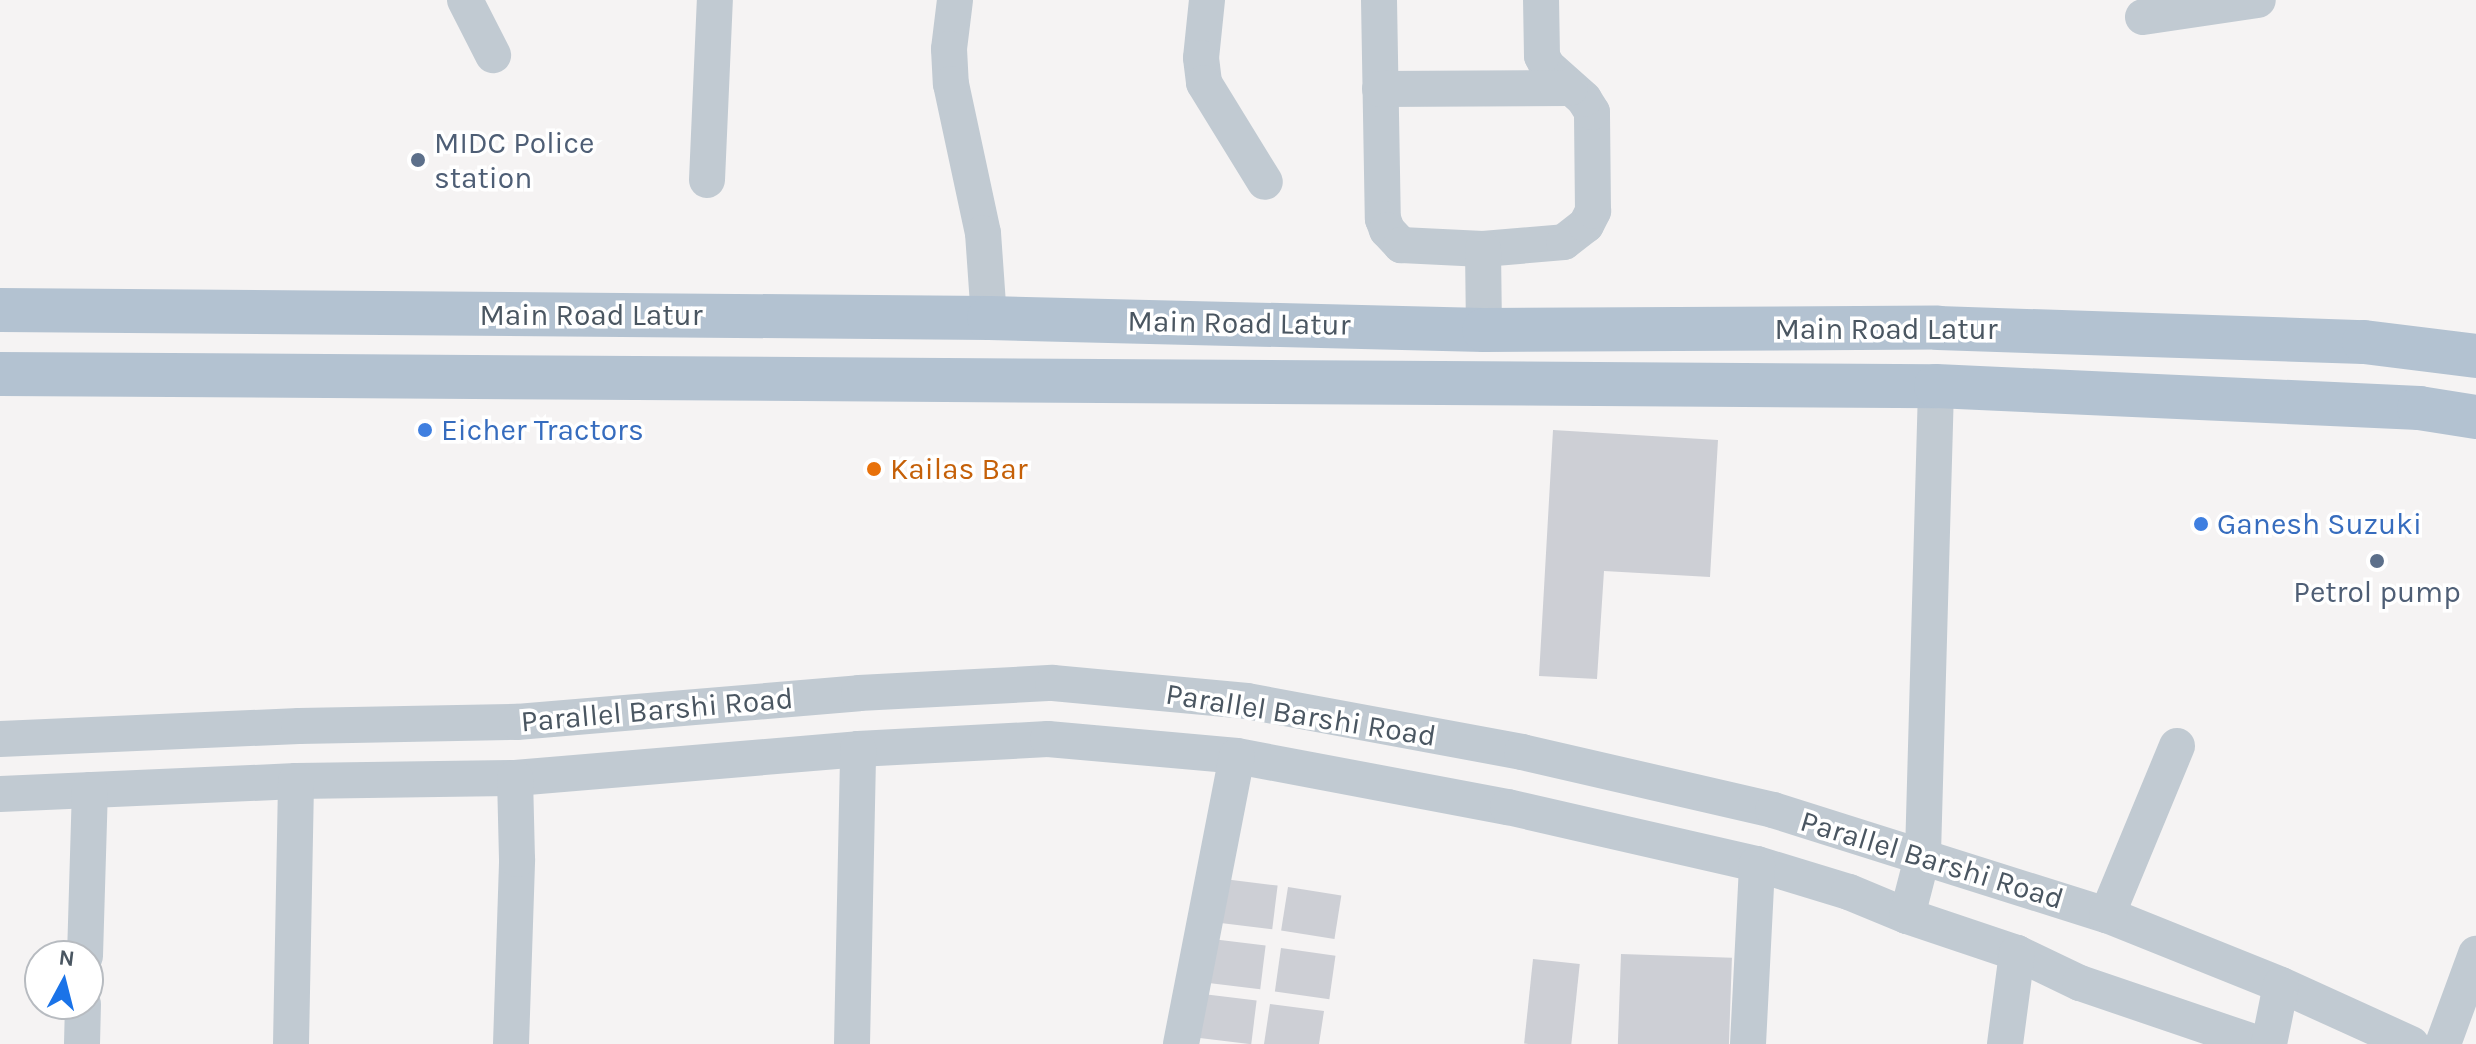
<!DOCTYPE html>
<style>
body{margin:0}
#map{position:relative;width:2476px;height:1044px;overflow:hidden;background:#f5f3f3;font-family:Karla,sans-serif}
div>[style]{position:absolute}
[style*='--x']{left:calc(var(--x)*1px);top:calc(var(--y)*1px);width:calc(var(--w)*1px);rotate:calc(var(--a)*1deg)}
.building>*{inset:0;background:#cdcfd5;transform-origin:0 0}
.minor>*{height:36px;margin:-18px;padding:0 18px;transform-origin:18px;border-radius:18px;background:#c1cad2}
.major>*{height:44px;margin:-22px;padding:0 22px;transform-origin:22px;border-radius:22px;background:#b3c2d1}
.dots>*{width:22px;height:22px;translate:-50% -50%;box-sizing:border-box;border:4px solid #fff;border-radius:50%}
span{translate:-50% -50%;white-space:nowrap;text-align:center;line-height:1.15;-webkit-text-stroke:7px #fff;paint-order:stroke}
.service-label{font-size:30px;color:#4e5e75}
.left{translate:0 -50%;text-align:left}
.street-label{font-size:30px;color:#4a5661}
.shop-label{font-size:30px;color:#366cbe}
.food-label{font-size:30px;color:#c56008}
.north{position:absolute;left:24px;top:940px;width:80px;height:80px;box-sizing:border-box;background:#fff;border:2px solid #b7bbc0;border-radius:50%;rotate:7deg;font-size:22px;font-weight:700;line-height:32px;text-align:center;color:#4a5661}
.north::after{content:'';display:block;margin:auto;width:28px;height:36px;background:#1a73e8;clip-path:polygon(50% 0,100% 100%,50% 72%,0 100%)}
</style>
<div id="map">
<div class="building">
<i style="clip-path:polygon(1553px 430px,1718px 440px,1710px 577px,1604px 571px,1597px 679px,1539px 676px)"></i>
<i style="left:1224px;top:879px;width:54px;height:44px;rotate:7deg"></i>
<i style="left:1288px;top:887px;width:54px;height:44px;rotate:9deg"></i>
<i style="left:1212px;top:939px;width:54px;height:44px;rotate:7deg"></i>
<i style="left:1281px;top:948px;width:55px;height:44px;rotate:8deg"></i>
<i style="left:1621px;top:954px;width:111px;height:90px;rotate:2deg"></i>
<i style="left:1533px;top:959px;width:47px;height:85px;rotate:6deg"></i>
<i style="left:1203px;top:994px;width:54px;height:44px;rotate:7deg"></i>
<i style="clip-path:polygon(1270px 1004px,1324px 1011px,1319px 1044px,1264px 1044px)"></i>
</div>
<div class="minor">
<i style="--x:465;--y:0;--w:62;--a:63"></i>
<i style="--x:955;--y:0;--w:49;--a:97"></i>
<i style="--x:949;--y:49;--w:35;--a:87"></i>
<i style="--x:951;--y:84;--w:152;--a:77.9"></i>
<i style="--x:983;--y:233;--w:85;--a:86"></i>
<i style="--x:1207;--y:0;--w:58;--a:95.9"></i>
<i style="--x:1201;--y:58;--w:25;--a:83"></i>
<i style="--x:1204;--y:83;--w:116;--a:58.4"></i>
<i style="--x:1379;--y:0;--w:219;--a:89"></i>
<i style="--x:1383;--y:219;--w:12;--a:70"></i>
<i style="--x:1387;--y:230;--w:21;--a:47"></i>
<i style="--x:1401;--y:245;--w:82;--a:2.8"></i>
<i style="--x:1483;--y:249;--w:81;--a:-4.9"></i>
<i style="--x:1564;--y:242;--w:28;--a:-38"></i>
<i style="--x:1586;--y:225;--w:16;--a:-63"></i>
<i style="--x:1593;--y:211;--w:99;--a:-90.6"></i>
<i style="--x:1592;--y:112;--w:15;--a:-122"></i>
<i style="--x:1584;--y:99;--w:50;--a:-138.3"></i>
<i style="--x:1547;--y:66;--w:11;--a:-117"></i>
<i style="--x:1542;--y:56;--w:56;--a:-91"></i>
<i style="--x:2143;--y:17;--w:116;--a:-8.4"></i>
<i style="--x:1380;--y:89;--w:190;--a:-0.3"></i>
<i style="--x:707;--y:180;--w:180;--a:-87.5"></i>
<i style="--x:1483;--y:249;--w:81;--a:89.3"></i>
<i style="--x:0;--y:739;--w:299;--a:-2.5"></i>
<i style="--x:299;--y:726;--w:218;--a:-1.1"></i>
<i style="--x:517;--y:722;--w:343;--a:-4.8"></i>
<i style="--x:859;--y:693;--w:194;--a:-3"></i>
<i style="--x:1053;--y:683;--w:195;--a:5.3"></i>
<i style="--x:1247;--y:701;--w:280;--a:10.5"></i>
<i style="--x:1522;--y:752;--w:258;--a:13"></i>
<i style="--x:1773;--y:810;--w:350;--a:17.5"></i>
<i style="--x:2107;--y:915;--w:188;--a:21.9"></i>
<i style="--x:2281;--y:985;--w:143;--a:24.4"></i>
<i style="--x:0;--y:794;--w:296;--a:-2.5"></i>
<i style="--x:296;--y:781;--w:219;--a:-0.8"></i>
<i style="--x:515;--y:778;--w:344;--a:-4.8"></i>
<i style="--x:858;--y:749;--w:190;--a:-3"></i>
<i style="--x:1048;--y:739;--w:190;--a:5.1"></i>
<i style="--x:1237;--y:756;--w:276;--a:10.7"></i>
<i style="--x:1508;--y:807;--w:255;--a:12.9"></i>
<i style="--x:1757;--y:864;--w:96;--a:16.9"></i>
<i style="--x:1849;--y:892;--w:63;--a:22.5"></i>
<i style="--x:1907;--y:916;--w:116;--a:18.6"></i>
<i style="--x:2017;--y:953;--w:70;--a:25.5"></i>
<i style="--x:2080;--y:983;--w:189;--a:18.8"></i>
<i style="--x:2107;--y:915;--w:183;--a:-67.5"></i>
<i style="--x:1907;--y:916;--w:64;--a:-75.5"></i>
<i style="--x:1923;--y:854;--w:468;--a:-88.4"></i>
<i style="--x:85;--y:956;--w:166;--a:-88.3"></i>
<i style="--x:82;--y:1044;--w:40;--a:-88.6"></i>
<i style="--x:291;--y:1044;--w:263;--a:-88.9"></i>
<i style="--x:511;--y:1044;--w:185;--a:-88.1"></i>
<i style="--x:517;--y:859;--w:81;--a:-91.4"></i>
<i style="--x:852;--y:1044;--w:295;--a:-88.8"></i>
<i style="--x:1181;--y:1044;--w:293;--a:-79"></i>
<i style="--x:1748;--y:1044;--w:180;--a:-87.1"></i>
<i style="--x:2005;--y:1044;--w:92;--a:-82.5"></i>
<i style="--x:2269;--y:1044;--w:60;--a:-78.5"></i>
<i style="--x:2443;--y:1044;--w:96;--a:-69.9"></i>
</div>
<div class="major">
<i style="--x:0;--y:310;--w:989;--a:0.46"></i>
<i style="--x:989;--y:318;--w:495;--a:1.4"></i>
<i style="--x:1484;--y:330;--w:454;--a:-0.3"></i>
<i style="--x:1938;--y:328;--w:426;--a:1.9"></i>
<i style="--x:2364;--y:342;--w:113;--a:7.1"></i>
<i style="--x:0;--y:374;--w:1936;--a:0.36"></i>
<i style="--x:1936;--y:386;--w:484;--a:2.6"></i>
<i style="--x:2419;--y:408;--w:58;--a:9"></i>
</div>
<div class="dots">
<i style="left:418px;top:160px;background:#5c6f8a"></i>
<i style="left:425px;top:430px;background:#3f7fe0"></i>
<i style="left:874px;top:469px;background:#e8710a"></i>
<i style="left:2201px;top:524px;background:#3f7fe0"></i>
<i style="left:2377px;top:561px;background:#5c6f8a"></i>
</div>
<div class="service-label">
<span class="left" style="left:434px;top:160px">MIDC Police<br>station</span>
<span style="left:2377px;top:592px">Petrol pump</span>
</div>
<div class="street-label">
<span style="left:591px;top:315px">Main Road Latur</span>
<span style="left:1239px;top:323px;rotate:1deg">Main Road Latur</span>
<span style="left:1886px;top:329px">Main Road Latur</span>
<span style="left:657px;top:710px;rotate:-5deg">Parallel Barshi Road</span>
<span style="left:1301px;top:715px;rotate:9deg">Parallel Barshi Road</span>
<span style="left:1932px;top:860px;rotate:17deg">Parallel Barshi Road</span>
</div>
<div class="shop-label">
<span class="left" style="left:441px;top:430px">Eicher Tractors</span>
<span class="left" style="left:2217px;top:524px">Ganesh Suzuki</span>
</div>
<div class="food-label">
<span class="left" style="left:890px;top:469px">Kailas Bar</span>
</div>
<div class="north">N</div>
</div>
